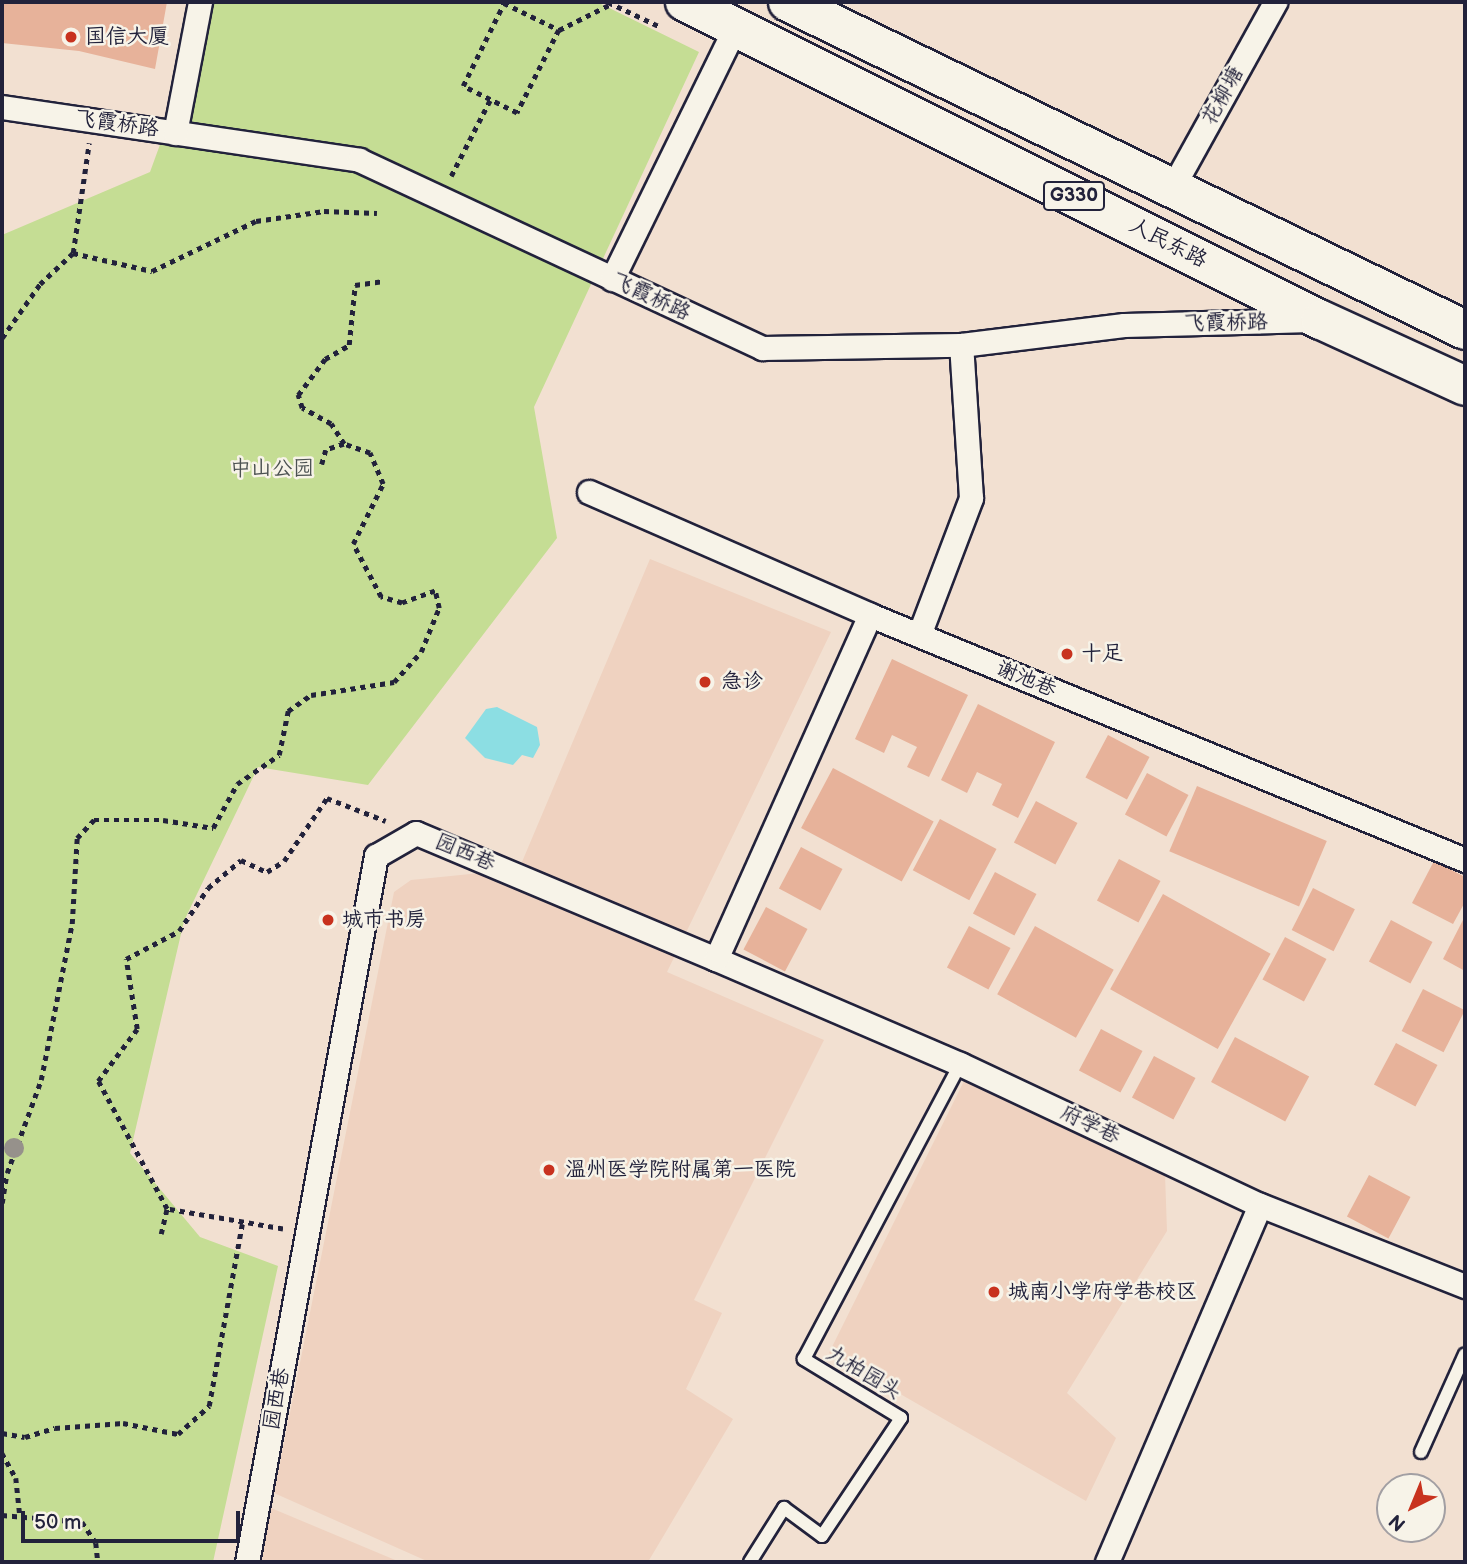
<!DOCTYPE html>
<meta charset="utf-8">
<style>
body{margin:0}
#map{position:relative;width:1467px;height:1564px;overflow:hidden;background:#f2e0d1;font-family:"Balsamiq Sans","LXGW WenKai TC",sans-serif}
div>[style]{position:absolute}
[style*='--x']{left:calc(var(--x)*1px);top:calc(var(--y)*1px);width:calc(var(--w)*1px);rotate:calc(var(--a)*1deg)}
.built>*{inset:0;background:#efd2c0}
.green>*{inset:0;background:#c5dd94}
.water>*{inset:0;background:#8cdee3}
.building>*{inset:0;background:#e7b29a;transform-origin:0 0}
.path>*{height:4.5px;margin-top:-2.25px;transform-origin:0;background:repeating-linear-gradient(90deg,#22223b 0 5px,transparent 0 10px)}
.roads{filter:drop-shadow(2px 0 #22223b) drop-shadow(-2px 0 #22223b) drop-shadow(0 2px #22223b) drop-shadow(0 -2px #22223b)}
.lane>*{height:12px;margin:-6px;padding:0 6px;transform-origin:6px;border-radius:6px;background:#f7f3e8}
.street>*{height:23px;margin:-11.5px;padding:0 11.5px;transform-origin:11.5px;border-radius:11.5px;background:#f7f3e8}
.highway>*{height:38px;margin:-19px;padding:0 19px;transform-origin:19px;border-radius:19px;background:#f7f3e8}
.trees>*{width:20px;height:20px;margin:-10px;border-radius:50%;background:#96918b}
.dots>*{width:19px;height:19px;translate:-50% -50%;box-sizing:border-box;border:4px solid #f7f3e8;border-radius:50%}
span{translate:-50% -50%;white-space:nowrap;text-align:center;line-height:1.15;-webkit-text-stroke:5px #f7f3e8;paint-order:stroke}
.shield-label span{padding:2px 5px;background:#f7f3e8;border:2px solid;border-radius:5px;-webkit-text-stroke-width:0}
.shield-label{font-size:19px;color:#22223b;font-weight:700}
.poi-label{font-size:21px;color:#22223b}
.left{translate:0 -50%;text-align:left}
.street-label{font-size:21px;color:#22223b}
.park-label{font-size:21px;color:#4b5151}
.frame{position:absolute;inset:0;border:4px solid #22223b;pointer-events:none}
.north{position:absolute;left:1376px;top:1473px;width:70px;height:70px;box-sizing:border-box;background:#f7f3e8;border:2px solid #a29fa3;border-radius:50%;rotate:223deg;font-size:19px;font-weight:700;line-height:28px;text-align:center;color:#22223b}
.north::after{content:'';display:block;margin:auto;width:24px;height:32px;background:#c8321e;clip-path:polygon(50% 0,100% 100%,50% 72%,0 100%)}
.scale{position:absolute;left:21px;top:1511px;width:219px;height:32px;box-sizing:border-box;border:4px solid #22223b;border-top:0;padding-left:9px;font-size:21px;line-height:24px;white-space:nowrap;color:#22223b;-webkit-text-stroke:5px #f7f3e8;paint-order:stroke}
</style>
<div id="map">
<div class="built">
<i style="clip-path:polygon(650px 559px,831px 632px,667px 972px,824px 1040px,694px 1300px,722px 1313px,686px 1389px,733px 1419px,648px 1562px,429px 1562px,274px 1493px,394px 892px,411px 880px,519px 869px)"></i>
<i style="clip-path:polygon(966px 1077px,1165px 1174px,1167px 1231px,1067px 1393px,1116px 1438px,1086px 1501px,829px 1353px)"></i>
<i style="clip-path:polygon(270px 1508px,271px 1508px,400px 1562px,262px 1562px)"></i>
</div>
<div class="green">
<i style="clip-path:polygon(212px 2px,597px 2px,699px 52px,534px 407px,557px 538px,368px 785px,258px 767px,184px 921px,130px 1153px,200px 1237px,278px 1266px,213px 1562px,2px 1562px,2px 235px,150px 172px)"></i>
</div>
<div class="water">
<i style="clip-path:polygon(497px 707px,537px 727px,540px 745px,533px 758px,522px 755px,513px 765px,485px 758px,465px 738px,486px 709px)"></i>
</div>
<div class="building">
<i style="clip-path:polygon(2px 2px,167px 2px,155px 69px,79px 51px,2px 43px)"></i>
<i style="clip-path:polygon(892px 659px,968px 695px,929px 777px,907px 767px,917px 747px,892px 735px,884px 753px,855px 739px)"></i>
<i style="clip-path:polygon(978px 704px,1055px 742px,1018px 818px,992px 805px,1002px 784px,977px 772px,967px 793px,941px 780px)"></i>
<i style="left:1108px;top:735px;width:47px;height:48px;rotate:28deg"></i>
<i style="left:833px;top:768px;width:114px;height:68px;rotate:28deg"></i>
<i style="left:1147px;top:773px;width:47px;height:47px;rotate:28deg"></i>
<i style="left:1197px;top:786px;width:141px;height:71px;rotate:23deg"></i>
<i style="left:1036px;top:801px;width:47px;height:47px;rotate:28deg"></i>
<i style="left:940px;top:819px;width:64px;height:58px;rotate:28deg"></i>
<i style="left:801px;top:847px;width:47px;height:47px;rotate:28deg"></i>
<i style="left:1119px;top:859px;width:47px;height:47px;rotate:28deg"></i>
<i style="clip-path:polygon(1434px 861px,1465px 877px,1465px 902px,1453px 924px,1412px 903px)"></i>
<i style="left:995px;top:872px;width:47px;height:47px;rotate:28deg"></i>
<i style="left:1313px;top:888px;width:47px;height:47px;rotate:27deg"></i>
<i style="left:1163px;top:894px;width:123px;height:109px;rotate:29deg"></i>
<i style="left:766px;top:907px;width:47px;height:48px;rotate:28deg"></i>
<i style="clip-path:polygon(1465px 916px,1465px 971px,1443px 959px)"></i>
<i style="left:1391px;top:920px;width:47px;height:47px;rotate:28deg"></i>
<i style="left:969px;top:926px;width:47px;height:47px;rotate:28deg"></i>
<i style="left:1035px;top:926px;width:90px;height:78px;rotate:29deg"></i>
<i style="left:1285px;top:937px;width:47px;height:48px;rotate:28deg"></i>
<i style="left:1423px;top:989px;width:47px;height:47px;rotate:27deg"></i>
<i style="left:1101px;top:1029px;width:47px;height:47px;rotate:28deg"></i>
<i style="left:1235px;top:1037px;width:84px;height:51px;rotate:28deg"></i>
<i style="left:1396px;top:1043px;width:47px;height:47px;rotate:28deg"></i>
<i style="left:1154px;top:1056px;width:47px;height:47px;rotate:28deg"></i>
<i style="left:1369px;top:1175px;width:47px;height:47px;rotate:28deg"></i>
</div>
<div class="path">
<i style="--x:608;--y:2;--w:59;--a:25.3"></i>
<i style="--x:504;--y:3;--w:61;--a:26.1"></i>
<i style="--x:559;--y:30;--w:93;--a:116.8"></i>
<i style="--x:517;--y:113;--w:60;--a:-153.4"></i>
<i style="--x:463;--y:86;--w:93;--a:-63.7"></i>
<i style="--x:559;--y:30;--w:58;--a:-26.6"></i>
<i style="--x:451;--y:176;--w:85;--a:-62.8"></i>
<i style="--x:73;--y:253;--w:111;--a:-81.7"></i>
<i style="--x:2;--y:338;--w:66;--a:-54.9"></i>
<i style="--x:40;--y:284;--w:45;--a:-43.2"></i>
<i style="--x:73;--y:253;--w:81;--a:12.8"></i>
<i style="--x:152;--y:271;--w:115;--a:-25.7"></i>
<i style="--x:256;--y:221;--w:69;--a:-8.4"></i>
<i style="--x:324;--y:211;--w:53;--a:2.2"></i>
<i style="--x:344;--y:444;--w:24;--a:-123"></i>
<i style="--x:331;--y:424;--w:33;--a:-151"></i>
<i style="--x:302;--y:408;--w:14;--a:-107"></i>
<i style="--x:298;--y:395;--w:45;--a:-53.1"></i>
<i style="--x:325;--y:359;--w:28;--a:-30"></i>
<i style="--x:349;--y:345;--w:60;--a:-84.3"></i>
<i style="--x:355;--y:285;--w:29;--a:-8"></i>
<i style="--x:2;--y:1203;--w:30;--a:-81"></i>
<i style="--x:7;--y:1173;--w:99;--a:-69.9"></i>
<i style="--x:41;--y:1080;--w:159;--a:-78.8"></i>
<i style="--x:72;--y:924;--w:86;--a:-86.7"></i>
<i style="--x:77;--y:838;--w:25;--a:-47"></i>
<i style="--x:94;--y:820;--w:69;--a:0"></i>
<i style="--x:163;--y:820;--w:51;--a:9.1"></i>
<i style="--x:213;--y:828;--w:50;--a:-61.4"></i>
<i style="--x:237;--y:784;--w:51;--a:-34.6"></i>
<i style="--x:279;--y:755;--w:45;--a:-78.4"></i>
<i style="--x:288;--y:711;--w:28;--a:-35"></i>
<i style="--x:311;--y:695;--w:84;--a:-8.9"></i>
<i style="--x:394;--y:682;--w:40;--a:-48"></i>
<i style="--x:421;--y:652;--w:48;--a:-67.8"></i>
<i style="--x:439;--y:608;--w:17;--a:-103"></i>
<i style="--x:435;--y:591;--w:35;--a:160"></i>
<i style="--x:402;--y:603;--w:22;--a:-164"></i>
<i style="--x:381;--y:597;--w:60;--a:-117.8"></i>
<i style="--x:353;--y:544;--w:67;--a:-63.4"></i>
<i style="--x:383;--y:484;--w:34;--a:-113"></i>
<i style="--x:370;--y:453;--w:28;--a:-161"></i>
<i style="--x:344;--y:444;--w:19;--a:162"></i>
<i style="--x:326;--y:450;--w:15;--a:106"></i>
<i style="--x:283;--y:1229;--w:118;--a:-170.2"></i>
<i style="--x:167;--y:1209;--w:145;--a:-118.3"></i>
<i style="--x:98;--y:1081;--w:65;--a:-53.1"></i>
<i style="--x:137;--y:1029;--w:71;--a:-98.9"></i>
<i style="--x:126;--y:959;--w:60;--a:-27.8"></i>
<i style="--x:179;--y:931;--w:52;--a:-56"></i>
<i style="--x:208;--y:888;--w:43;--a:-40.3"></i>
<i style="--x:241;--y:860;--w:29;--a:25"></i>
<i style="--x:267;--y:872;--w:20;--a:-33"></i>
<i style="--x:284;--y:861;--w:76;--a:-55.7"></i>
<i style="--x:327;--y:798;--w:63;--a:21.3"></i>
<i style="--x:161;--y:1234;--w:26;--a:-77"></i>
<i style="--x:2;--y:1433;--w:23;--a:10"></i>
<i style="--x:25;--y:1437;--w:31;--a:-17"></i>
<i style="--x:55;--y:1428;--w:68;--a:-4.2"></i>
<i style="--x:123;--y:1423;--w:56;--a:11.3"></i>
<i style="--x:178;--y:1434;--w:42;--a:-42.1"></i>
<i style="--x:209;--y:1406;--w:185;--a:-79.7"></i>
<i style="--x:2;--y:1453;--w:29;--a:61"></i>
<i style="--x:16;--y:1478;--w:36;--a:84"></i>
<i style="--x:2;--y:1515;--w:80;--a:5"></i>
<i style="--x:82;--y:1522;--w:25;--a:56"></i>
<i style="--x:96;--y:1543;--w:19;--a:84"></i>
</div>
<div class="roads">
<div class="lane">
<i style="--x:1421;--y:1452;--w:107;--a:-65.8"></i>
<i style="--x:750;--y:1562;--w:64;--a:-57.8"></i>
<i style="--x:784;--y:1508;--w:47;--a:36.4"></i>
<i style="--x:822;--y:1536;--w:142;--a:-56.2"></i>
<i style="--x:901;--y:1418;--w:114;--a:-148.7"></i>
<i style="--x:804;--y:1359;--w:334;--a:-62.1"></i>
</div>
<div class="street">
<i style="--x:2;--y:107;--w:361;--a:8.4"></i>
<i style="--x:359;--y:160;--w:445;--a:25"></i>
<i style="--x:762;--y:348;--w:199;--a:-0.9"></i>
<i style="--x:961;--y:345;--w:164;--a:-7"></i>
<i style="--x:1124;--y:325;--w:187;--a:-1.5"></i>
<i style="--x:175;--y:133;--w:133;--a:-79.2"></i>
<i style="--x:1171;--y:190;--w:215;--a:-61"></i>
<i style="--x:612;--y:279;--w:282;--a:-63.9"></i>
<i style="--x:589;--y:492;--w:307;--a:23.6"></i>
<i style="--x:870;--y:615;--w:643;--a:22.38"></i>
<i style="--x:919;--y:635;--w:147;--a:-69.2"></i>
<i style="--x:971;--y:498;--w:153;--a:-93.7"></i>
<i style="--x:716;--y:959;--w:266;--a:23.3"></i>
<i style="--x:960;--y:1064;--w:331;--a:25.2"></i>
<i style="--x:1260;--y:1205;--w:220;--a:21.6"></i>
<i style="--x:247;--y:1562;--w:718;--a:-79.65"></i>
<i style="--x:376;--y:856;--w:46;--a:-29.9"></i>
<i style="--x:416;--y:833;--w:325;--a:22.8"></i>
<i style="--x:716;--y:959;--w:377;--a:-65.9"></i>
<i style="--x:1107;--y:1562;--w:388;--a:-66.8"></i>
</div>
<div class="highway">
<i style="--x:685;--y:2;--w:711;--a:26.57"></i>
<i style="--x:1321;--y:320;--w:158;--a:24.6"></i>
<i style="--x:788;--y:2;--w:752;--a:25.85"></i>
</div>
</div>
<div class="trees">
<i style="left:14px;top:1148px"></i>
</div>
<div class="dots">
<i style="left:71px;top:37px;background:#c8321e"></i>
<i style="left:1067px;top:654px;background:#c8321e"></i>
<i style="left:705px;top:682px;background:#c8321e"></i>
<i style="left:328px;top:920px;background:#c8321e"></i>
<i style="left:549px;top:1170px;background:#c8321e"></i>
<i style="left:994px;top:1292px;background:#c8321e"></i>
</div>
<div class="shield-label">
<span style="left:1074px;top:196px">G330</span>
</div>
<div class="poi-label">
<span class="left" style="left:85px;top:37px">国信大厦</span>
<span class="left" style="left:1081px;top:654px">十足</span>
<span class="left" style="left:721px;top:682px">急诊</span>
<span class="left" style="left:342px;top:920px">城市书房</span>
<span class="left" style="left:565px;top:1170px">温州医学院附属第一医院</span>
<span class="left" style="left:1008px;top:1292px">城南小学府学巷校区</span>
</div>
<div class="street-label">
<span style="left:1223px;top:96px;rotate:-61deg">花柳塘</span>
<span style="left:117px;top:124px;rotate:8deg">飞霞桥路</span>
<span style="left:1168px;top:243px;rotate:27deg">人民东路</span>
<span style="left:651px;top:297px;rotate:25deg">飞霞桥路</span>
<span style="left:1226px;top:323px;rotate:-1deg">飞霞桥路</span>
<span style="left:1026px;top:679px;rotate:22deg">谢池巷</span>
<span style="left:465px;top:853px;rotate:23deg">园西巷</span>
<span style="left:1090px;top:1125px;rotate:25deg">府学巷</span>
<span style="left:864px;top:1373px;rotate:31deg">九柏园头</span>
<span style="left:277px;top:1399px;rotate:-80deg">园西巷</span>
</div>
<div class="park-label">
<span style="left:272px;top:469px">中山公园</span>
</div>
<div class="frame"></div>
<div class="north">N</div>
<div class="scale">50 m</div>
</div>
